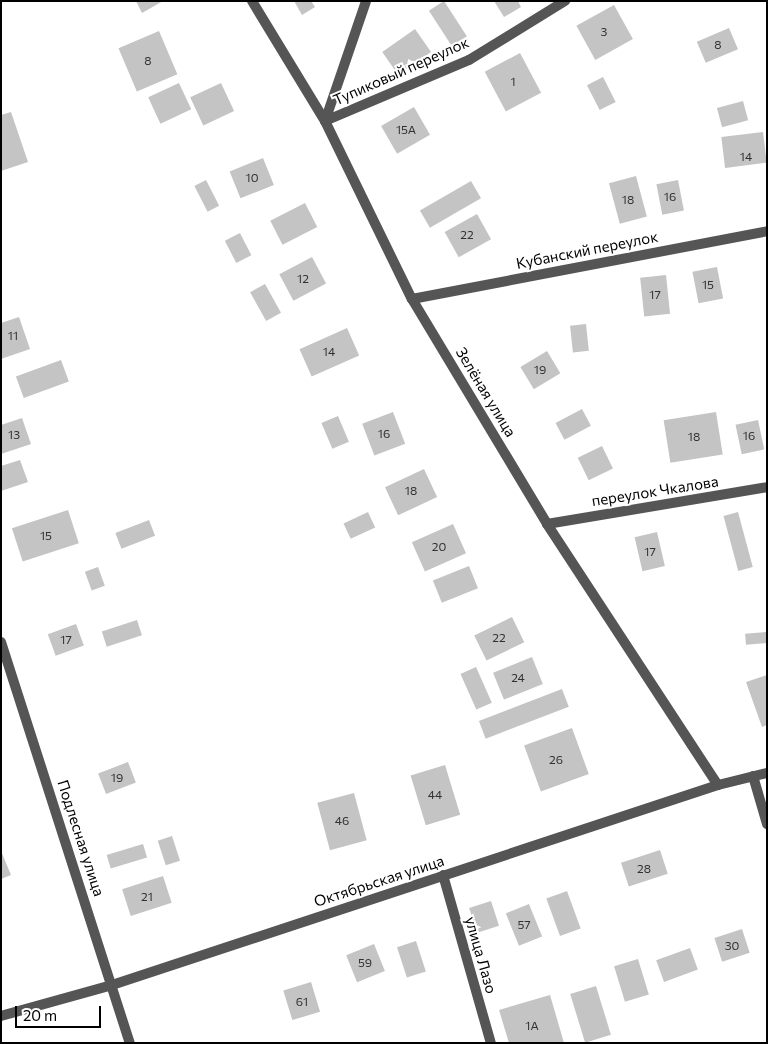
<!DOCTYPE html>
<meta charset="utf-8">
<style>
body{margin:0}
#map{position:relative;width:768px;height:1044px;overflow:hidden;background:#fff;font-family:Commissioner,sans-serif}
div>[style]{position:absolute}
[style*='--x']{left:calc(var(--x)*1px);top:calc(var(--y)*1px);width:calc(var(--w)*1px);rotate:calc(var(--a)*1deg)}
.building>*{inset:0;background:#c4c4c4;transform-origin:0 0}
.street>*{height:10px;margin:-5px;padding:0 5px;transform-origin:5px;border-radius:5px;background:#555}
span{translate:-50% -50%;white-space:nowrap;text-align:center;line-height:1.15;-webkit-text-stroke:4px #fff;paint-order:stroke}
.number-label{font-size:12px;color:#313131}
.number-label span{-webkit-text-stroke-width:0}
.street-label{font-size:15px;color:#000}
.frame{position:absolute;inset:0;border:2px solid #000;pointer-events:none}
.scale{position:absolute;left:15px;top:1006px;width:86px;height:22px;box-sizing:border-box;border:2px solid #000;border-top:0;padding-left:6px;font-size:15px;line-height:18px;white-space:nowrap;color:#000;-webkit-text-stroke:4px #fff;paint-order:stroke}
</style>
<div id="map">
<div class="building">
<i style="clip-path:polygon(136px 1px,163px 1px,142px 13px)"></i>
<i style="clip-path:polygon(294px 1px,311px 1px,315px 7px,302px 15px)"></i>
<i style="left:444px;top:1px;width:42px;height:18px;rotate:57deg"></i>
<i style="clip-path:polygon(494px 1px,518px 1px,521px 7px,504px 17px)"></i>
<i style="left:614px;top:5px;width:39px;height:43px;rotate:61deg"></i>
<i style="left:729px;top:28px;width:23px;height:35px;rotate:67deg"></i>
<i style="left:415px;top:29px;width:28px;height:40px;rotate:55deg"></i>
<i style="left:159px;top:31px;width:47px;height:44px;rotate:67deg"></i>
<i style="left:520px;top:53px;width:45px;height:40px;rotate:62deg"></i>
<i style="left:603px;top:77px;width:28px;height:18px;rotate:63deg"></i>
<i style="left:179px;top:83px;width:29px;height:34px;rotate:65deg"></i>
<i style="left:221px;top:83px;width:31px;height:34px;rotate:65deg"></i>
<i style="left:743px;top:101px;width:20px;height:27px;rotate:75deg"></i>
<i style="left:414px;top:107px;width:32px;height:38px;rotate:60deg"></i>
<i style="clip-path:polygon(11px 112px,28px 162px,1px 171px,1px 115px)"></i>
<i style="left:763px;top:132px;width:31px;height:42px;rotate:83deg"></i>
<i style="left:263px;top:158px;width:29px;height:36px;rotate:68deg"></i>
<i style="left:636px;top:176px;width:42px;height:28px;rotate:75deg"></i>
<i style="left:206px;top:180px;width:29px;height:13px;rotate:63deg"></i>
<i style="left:678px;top:180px;width:31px;height:22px;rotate:79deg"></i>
<i style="left:471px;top:181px;width:20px;height:59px;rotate:60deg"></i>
<i style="left:305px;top:203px;width:27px;height:39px;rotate:63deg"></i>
<i style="left:477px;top:214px;width:29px;height:37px;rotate:61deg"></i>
<i style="left:240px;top:233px;width:25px;height:17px;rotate:63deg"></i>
<i style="left:312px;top:257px;width:30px;height:37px;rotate:62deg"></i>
<i style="left:717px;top:267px;width:32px;height:25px;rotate:79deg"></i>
<i style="left:666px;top:275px;width:39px;height:26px;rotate:84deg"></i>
<i style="left:265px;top:284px;width:33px;height:17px;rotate:61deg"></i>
<i style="clip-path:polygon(19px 317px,30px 349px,1px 359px,1px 323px)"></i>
<i style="left:586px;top:324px;width:27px;height:16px;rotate:84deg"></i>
<i style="left:347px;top:328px;width:30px;height:52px;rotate:66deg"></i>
<i style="left:547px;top:351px;width:26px;height:31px;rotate:59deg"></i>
<i style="left:61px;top:360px;width:23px;height:48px;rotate:70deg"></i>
<i style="left:582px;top:409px;width:19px;height:30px;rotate:62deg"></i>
<i style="left:393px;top:412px;width:34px;height:33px;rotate:69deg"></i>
<i style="left:716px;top:412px;width:43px;height:53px;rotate:81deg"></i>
<i style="left:338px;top:416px;width:28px;height:18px;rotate:67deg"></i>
<i style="clip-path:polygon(22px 418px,31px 444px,1px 454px,1px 425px)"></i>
<i style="left:758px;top:420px;width:30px;height:23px;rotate:78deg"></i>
<i style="left:602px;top:446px;width:25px;height:27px;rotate:64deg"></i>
<i style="clip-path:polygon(20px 460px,28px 482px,1px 491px,1px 466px)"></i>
<i style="left:424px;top:469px;width:31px;height:43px;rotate:65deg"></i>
<i style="left:68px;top:510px;width:35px;height:59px;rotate:72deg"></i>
<i style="left:368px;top:512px;width:17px;height:27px;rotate:65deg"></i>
<i style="left:738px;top:512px;width:57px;height:15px;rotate:75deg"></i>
<i style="left:149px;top:520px;width:17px;height:36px;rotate:69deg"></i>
<i style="left:453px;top:524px;width:32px;height:45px;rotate:66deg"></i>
<i style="left:657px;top:532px;width:35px;height:23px;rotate:77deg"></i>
<i style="left:469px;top:566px;width:24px;height:39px;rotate:68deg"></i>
<i style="left:98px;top:567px;width:20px;height:14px;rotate:70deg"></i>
<i style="left:512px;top:617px;width:28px;height:42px;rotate:64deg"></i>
<i style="left:137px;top:620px;width:16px;height:37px;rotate:72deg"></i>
<i style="left:76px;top:624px;width:23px;height:30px;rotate:70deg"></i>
<i style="left:766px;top:632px;width:11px;height:21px;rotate:85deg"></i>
<i style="left:532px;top:657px;width:29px;height:42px;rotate:68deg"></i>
<i style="left:476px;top:667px;width:39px;height:17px;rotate:66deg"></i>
<i style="clip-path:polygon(767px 675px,767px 725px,762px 727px,746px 682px)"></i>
<i style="left:562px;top:689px;width:19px;height:89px;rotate:69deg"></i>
<i style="left:572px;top:728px;width:49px;height:51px;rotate:70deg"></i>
<i style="left:128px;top:762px;width:22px;height:32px;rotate:69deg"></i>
<i style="left:445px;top:765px;width:52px;height:36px;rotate:73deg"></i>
<i style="left:354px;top:793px;width:49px;height:38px;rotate:75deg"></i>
<i style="left:172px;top:836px;width:26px;height:15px;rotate:72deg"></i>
<i style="left:143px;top:844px;width:14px;height:38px;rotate:73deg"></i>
<i style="left:660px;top:850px;width:25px;height:41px;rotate:72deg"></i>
<i style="clip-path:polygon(1px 851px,11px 875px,1px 879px)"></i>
<i style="left:163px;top:876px;width:28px;height:43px;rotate:72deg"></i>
<i style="left:567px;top:891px;width:40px;height:22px;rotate:70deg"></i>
<i style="left:491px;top:901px;width:26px;height:23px;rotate:72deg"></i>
<i style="left:529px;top:904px;width:35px;height:25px;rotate:68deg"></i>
<i style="left:742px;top:929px;width:25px;height:29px;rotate:72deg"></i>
<i style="left:416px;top:941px;width:32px;height:20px;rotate:72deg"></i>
<i style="left:374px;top:944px;width:29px;height:30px;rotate:68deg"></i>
<i style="left:690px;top:948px;width:23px;height:36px;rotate:70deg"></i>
<i style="left:638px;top:959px;width:37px;height:25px;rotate:73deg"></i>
<i style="left:311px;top:982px;width:31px;height:29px;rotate:73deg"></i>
<i style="left:596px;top:986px;width:51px;height:27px;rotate:73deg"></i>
<i style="clip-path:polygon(550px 995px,564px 1043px,509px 1043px,499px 1010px)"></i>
</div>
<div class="street">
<i style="--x:252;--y:1;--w:140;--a:58.7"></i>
<i style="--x:325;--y:121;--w:198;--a:64"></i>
<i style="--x:412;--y:299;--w:262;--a:59"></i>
<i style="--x:547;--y:524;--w:312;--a:56.8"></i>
<i style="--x:325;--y:121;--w:156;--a:-23"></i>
<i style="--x:469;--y:60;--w:113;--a:-31.6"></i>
<i style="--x:325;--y:121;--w:127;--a:-71.1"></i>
<i style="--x:412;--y:299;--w:361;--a:-10.8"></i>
<i style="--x:547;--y:524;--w:223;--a:-9.5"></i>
<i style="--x:1;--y:642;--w:421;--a:72.2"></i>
<i style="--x:753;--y:776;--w:50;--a:73.7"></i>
<i style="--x:443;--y:875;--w:175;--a:74.1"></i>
<i style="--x:1;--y:1016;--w:115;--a:-15.6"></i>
<i style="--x:112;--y:985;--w:638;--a:-18.26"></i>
<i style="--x:718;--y:785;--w:50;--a:-13.8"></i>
</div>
<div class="number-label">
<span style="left:604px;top:32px">3</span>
<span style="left:718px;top:45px">8</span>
<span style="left:148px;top:61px">8</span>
<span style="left:513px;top:82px">1</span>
<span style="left:406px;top:130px">15А</span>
<span style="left:746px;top:157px">14</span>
<span style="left:252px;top:178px">10</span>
<span style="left:670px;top:197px">16</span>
<span style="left:628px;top:200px">18</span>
<span style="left:467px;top:235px">22</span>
<span style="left:303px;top:279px">12</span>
<span style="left:708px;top:285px">15</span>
<span style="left:655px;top:295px">17</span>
<span style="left:13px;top:336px">11</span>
<span style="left:329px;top:352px">14</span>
<span style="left:540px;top:370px">19</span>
<span style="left:384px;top:434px">16</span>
<span style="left:14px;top:435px">13</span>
<span style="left:749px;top:436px">16</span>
<span style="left:694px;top:437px">18</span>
<span style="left:411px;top:491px">18</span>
<span style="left:46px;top:536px">15</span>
<span style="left:439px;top:547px">20</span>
<span style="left:650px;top:552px">17</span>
<span style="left:499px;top:638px">22</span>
<span style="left:66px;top:640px">17</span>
<span style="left:518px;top:678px">24</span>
<span style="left:556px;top:760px">26</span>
<span style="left:117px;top:778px">19</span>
<span style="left:435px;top:795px">44</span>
<span style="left:342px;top:821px">46</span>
<span style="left:644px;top:869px">28</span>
<span style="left:147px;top:897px">21</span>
<span style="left:524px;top:925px">57</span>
<span style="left:732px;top:946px">30</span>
<span style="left:365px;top:963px">59</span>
<span style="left:302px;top:1002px">61</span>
<span style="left:532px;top:1026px">1А</span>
</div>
<div class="street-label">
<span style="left:401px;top:71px;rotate:-24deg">Тупиковый переулок</span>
<span style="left:587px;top:250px;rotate:-11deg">Кубанский переулок</span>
<span style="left:486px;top:392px;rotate:59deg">Зелёная улица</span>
<span style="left:655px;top:491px;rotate:-9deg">переулок Чкалова</span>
<span style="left:81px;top:838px;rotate:72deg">Подлесная улица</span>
<span style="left:379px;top:881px;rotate:-18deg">Октябрьская улица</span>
<span style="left:481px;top:955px;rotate:74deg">улица Лазо</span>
</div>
<div class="frame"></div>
<div class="scale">20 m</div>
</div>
